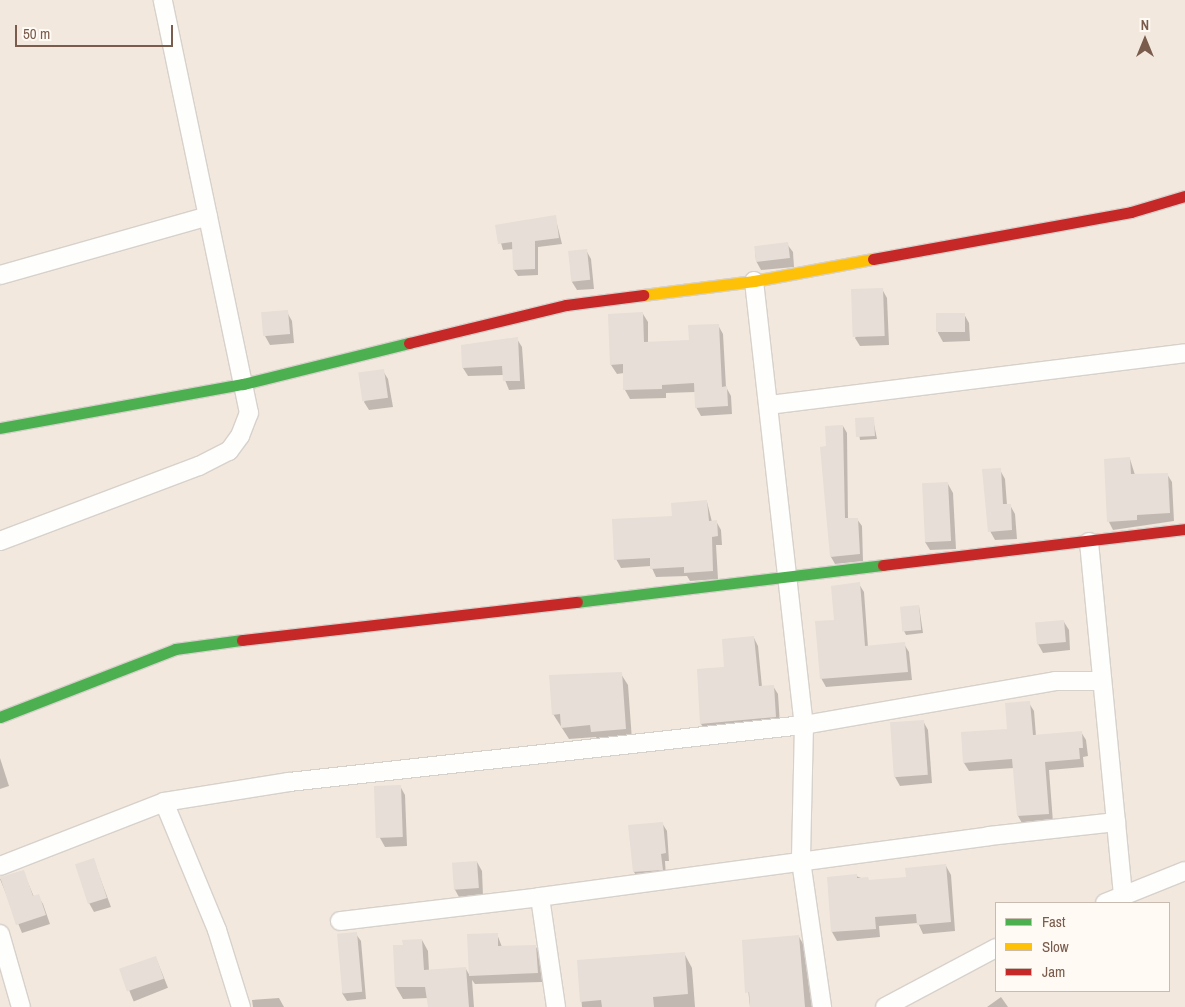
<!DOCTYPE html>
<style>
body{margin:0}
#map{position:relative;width:1185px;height:1007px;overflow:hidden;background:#f9f5f0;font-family:"Archivo Narrow",sans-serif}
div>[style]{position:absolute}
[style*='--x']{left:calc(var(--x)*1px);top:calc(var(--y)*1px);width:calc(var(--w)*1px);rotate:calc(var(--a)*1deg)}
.residential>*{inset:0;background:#f2e8de}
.shadow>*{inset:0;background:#0003;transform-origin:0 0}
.building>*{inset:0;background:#e6ded7;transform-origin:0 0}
.roads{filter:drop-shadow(1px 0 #d7d1cb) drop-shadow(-1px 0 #d7d1cb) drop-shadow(0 1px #d7d1cb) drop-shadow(0 -1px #d7d1cb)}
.street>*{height:18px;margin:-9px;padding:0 9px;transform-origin:9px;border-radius:9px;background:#fefefd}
.fast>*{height:11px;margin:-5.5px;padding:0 5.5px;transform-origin:5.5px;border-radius:5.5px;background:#4caf50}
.slow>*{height:11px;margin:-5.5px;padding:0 5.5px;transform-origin:5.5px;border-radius:5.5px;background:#ffc107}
.jam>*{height:11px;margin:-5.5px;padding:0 5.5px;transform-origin:5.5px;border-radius:5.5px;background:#c62828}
span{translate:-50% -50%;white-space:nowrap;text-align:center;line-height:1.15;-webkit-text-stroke:4px #fffaf3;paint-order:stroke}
.legend{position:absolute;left:995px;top:902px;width:175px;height:90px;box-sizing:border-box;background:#fffaf3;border:1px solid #cabbb1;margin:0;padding:6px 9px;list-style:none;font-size:15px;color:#7a5c4d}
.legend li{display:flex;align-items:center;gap:10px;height:25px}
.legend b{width:25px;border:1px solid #cabbb1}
.north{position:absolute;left:1120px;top:15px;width:50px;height:50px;-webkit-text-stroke:4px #fffaf3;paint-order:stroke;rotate:0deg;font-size:14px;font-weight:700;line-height:20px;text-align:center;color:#7a5c4d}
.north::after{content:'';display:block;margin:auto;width:18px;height:22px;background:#7a5c4d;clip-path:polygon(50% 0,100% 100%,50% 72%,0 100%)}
.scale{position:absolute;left:15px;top:25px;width:158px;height:22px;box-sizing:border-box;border:2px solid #7a5c4d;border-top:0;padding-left:6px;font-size:15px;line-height:18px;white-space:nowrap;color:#7a5c4d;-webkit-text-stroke:4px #fffaf3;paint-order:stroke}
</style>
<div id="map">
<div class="residential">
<i style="clip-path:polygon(evenodd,0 0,1185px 0,1185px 1007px,0 1007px,0 0,996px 903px,1169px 903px,1169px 991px,996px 991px,996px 903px)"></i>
</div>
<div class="shadow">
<i style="clip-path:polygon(555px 216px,562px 244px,538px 247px,538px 275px,518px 276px,514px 270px,514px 249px,503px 250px,496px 226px)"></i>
<i style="clip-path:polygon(787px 244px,793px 252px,794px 267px,761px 270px,756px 261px,755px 247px)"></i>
<i style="clip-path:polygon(586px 250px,591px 259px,594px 289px,577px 290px,572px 282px)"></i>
<i style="clip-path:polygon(882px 289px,887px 298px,889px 345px,860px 346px,855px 338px)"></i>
<i style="clip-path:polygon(287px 312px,292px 321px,294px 343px,270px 345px,265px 336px)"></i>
<i style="clip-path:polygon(643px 314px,648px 322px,648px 343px,690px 342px,718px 325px,723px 334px,726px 387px,731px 396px,732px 414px,701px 416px,696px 407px,695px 392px,666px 393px,666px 398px,630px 399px,625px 390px,624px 373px,617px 374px,611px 365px)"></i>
<i style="clip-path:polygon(964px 314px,969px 323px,970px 341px,943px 342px,938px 333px,937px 315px)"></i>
<i style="clip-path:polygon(517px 339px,522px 347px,525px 389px,509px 390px,503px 375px,468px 376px,463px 368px)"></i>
<i style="clip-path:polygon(383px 371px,388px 379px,393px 407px,369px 410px,364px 402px)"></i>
<i style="clip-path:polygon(873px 419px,877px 439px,860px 440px,857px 420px)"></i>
<i style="clip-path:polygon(843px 426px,847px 433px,848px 519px,857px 519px,862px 526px,863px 561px,835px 564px,831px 557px,827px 448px)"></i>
<i style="clip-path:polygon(1130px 459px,1135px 475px,1167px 474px,1172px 482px,1174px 521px,1113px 530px,1109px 522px,1105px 460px)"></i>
<i style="clip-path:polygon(1000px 470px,1005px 479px,1007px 505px,1010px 505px,1015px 514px,1017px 539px,995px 540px,990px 531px)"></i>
<i style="clip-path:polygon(948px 484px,953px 493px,956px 549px,930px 550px,925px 542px)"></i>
<i style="clip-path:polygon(707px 502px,712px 522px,716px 521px,721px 530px,722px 545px,716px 545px,718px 579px,690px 581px,687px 576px,656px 577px,651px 566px,621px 568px,616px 559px,673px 517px)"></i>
<i style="clip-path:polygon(859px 584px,864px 592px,868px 647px,904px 644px,909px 652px,912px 680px,826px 687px,821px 678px,835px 621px)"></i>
<i style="clip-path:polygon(919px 606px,923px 633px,906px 635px,904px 631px)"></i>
<i style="clip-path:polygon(1064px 622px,1069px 630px,1070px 650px,1043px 653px,1038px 644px)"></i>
<i style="clip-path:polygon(754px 638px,758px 646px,762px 687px,773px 686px,778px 694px,780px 725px,706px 732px,701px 724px,725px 669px)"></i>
<i style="clip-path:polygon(621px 674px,628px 685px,632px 740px,599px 743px,596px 737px,569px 739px,553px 714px)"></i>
<i style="clip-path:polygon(1029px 703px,1034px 711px,1036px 736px,1081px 732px,1086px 740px,1088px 756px,1083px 757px,1084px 767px,1049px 770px,1053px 822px,1023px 825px,1018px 816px,1014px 768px,969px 771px,964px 763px,1009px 730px)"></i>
<i style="clip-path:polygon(923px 721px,928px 730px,932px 783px,900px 786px,895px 777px)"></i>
<i style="clip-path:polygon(0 758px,9px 786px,0 789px)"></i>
<i style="clip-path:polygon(400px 786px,405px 795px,407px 846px,385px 847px,380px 838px,375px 788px)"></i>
<i style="clip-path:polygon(662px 823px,667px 831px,669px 861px,665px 861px,666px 877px,639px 880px,634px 872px,630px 826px)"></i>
<i style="clip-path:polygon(93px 859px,111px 907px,94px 912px,89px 903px)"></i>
<i style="clip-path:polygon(477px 862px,482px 871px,483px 896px,459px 897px,454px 888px)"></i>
<i style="clip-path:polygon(946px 866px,951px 875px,955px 931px,923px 934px,918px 923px,879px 926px,880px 937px,837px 941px,832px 932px,828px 878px,856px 876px,869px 881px,908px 878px)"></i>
<i style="clip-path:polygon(23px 871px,34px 897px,38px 896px,43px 904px,50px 924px,22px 933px,0 879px)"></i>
<i style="clip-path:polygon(356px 934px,361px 941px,366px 999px,347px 1001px,342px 993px)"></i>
<i style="clip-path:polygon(497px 934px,502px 947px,536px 947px,541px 955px,542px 982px,475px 984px,472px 980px,474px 1007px,428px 1007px,428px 998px,403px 999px,396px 987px,404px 946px,422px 940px,428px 951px,429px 971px,466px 969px,470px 976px,468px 935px)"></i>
<i style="clip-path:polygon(799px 937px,807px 950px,812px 1007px,750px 1007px,743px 941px)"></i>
<i style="clip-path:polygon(684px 953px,692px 968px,695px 1007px,582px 1007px,578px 961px)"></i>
<i style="left:156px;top:958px;width:32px;height:37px;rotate:68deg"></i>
<i style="clip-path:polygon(1001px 997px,1008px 1007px,987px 1007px)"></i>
<i style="clip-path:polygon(279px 998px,284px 1007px,253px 1007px,252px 1000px)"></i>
</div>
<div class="building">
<i style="clip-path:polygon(556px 215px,559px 238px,535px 241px,535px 269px,513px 270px,512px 242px,498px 244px,495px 225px)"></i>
<i style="left:788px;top:242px;width:16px;height:34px;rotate:83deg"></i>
<i style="left:587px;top:249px;width:31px;height:19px;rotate:84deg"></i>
<i style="left:883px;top:288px;width:48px;height:32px;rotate:88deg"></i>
<i style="left:288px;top:310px;width:24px;height:27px;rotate:85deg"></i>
<i style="clip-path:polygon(643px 312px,644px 342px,689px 340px,688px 325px,719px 324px,722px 387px,727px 386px,728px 406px,695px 408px,694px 383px,662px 385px,662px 389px,623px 390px,623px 364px,610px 365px,608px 314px)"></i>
<i style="left:965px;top:313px;width:19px;height:29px;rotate:90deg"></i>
<i style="clip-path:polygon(518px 337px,520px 381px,503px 381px,502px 366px,462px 368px,461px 345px)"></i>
<i style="left:384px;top:369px;width:29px;height:26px;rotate:82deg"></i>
<i style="left:874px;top:417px;width:19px;height:19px;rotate:87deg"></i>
<i style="clip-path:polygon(843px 425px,845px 518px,858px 518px,860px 554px,830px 557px,820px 447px,826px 446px,825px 426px)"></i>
<i style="clip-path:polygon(1130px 457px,1131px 474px,1168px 473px,1170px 513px,1137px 515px,1137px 520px,1107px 522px,1104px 459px)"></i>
<i style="clip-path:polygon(1001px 468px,1003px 504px,1011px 504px,1012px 530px,988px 532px,982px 469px)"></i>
<i style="left:948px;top:482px;width:59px;height:26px;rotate:87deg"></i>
<i style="clip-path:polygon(707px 500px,709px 521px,717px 520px,718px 536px,712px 537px,713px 571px,684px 573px,684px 567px,650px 569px,650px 558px,614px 560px,612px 519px,672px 516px,671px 503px)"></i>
<i style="clip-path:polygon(860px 582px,865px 646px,905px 642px,908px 672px,820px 679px,815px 621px,834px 620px,831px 586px)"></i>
<i style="left:919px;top:605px;width:25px;height:19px;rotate:85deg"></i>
<i style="left:1064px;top:620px;width:22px;height:29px;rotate:85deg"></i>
<i style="clip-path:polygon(754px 636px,759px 686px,774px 685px,776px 717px,700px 724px,697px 669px,724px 667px,722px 639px)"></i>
<i style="clip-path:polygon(622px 672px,626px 729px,591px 732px,590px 725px,561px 728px,560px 714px,552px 715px,549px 675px)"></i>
<i style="clip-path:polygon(1030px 701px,1033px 735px,1082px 731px,1083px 748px,1079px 748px,1080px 759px,1045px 762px,1049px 814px,1017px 816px,1012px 759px,963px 763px,961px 732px,1007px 729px,1005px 703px)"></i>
<i style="left:924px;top:720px;width:55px;height:34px;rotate:86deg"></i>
<i style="left:401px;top:785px;width:52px;height:27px;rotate:88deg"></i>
<i style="clip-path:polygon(663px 822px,666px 853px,661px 854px,663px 870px,633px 872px,628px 825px)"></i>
<i style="left:94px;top:858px;width:42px;height:20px;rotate:72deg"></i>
<i style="left:477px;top:861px;width:27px;height:25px;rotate:86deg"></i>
<i style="clip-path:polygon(946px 864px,951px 922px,917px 925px,916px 914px,875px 917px,876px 929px,831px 932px,827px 877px,857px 874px,857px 878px,868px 877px,869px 880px,906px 877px,905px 868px)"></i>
<i style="clip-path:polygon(24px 870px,33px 896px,39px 894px,46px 915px,16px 925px,0 877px)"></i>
<i style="left:357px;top:932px;width:60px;height:20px;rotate:85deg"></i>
<i style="clip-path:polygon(498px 933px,498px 946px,536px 945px,538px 973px,469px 976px,467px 934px)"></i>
<i style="clip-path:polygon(799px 935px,805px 1007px,750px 1007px,749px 992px,745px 993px,742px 940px)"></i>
<i style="clip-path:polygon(422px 939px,424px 970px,466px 967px,469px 1007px,428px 1007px,425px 987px,395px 987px,393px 945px,403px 945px,402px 940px)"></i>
<i style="clip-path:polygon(685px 952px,688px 994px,653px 997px,654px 1007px,602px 1007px,601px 1000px,580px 1002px,577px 960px)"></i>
<i style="left:156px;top:956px;width:24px;height:39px;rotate:71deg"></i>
</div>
<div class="roads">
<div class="street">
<i style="--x:0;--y:275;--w:216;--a:-15.8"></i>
<i style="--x:754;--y:281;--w:447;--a:83.6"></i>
<i style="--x:804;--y:725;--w:136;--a:91.3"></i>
<i style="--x:801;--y:861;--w:148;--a:81.8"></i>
<i style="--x:769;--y:405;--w:419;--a:-7.1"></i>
<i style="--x:0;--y:541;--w:213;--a:-20.7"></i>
<i style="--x:199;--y:466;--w:34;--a:-27"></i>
<i style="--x:229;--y:451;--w:19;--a:-54"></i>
<i style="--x:240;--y:436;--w:25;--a:-69"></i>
<i style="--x:249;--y:413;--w:422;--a:-101.8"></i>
<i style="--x:1089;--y:542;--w:356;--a:84.5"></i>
<i style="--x:164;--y:802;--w:139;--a:67.5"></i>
<i style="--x:217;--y:930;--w:81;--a:72.7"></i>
<i style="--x:0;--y:866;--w:176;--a:-21.3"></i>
<i style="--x:164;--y:802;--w:127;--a:-9.1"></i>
<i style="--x:289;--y:782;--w:518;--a:-6.32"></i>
<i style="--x:804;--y:725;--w:255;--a:-9.9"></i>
<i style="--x:1055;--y:681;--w:47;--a:0"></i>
<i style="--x:1105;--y:903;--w:86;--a:-21.8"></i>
<i style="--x:340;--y:921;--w:201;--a:-6.8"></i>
<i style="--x:0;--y:934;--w:76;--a:74"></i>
<i style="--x:556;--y:1007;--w:111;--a:-98.3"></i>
<i style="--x:540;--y:897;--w:453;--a:-7.7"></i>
<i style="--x:989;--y:836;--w:128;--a:-6.3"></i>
<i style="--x:885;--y:1007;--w:126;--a:-28"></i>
</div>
<div class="fast">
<i style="--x:0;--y:428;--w:247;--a:-10.3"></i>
<i style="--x:243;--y:384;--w:171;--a:-13.9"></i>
<i style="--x:577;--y:602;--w:308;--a:-6.9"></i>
<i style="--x:0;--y:717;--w:188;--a:-21.2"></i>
<i style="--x:175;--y:649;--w:68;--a:-7.7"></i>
</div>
<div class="slow">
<i style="--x:643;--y:295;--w:112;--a:-7.2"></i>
<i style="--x:754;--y:281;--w:121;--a:-10.5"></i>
</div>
<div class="jam">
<i style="--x:873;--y:259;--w:262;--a:-10.3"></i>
<i style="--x:1131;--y:212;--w:56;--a:-16.5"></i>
<i style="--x:409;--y:343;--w:162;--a:-13.6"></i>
<i style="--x:566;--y:305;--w:78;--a:-7.4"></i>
<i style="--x:883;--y:565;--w:304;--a:-6.8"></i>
<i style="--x:242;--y:640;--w:337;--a:-6.5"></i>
</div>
</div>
<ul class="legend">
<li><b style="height:6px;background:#4caf50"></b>Fast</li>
<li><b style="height:6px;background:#ffc107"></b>Slow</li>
<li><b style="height:6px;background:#c62828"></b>Jam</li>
</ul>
<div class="north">N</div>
<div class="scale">50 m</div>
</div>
